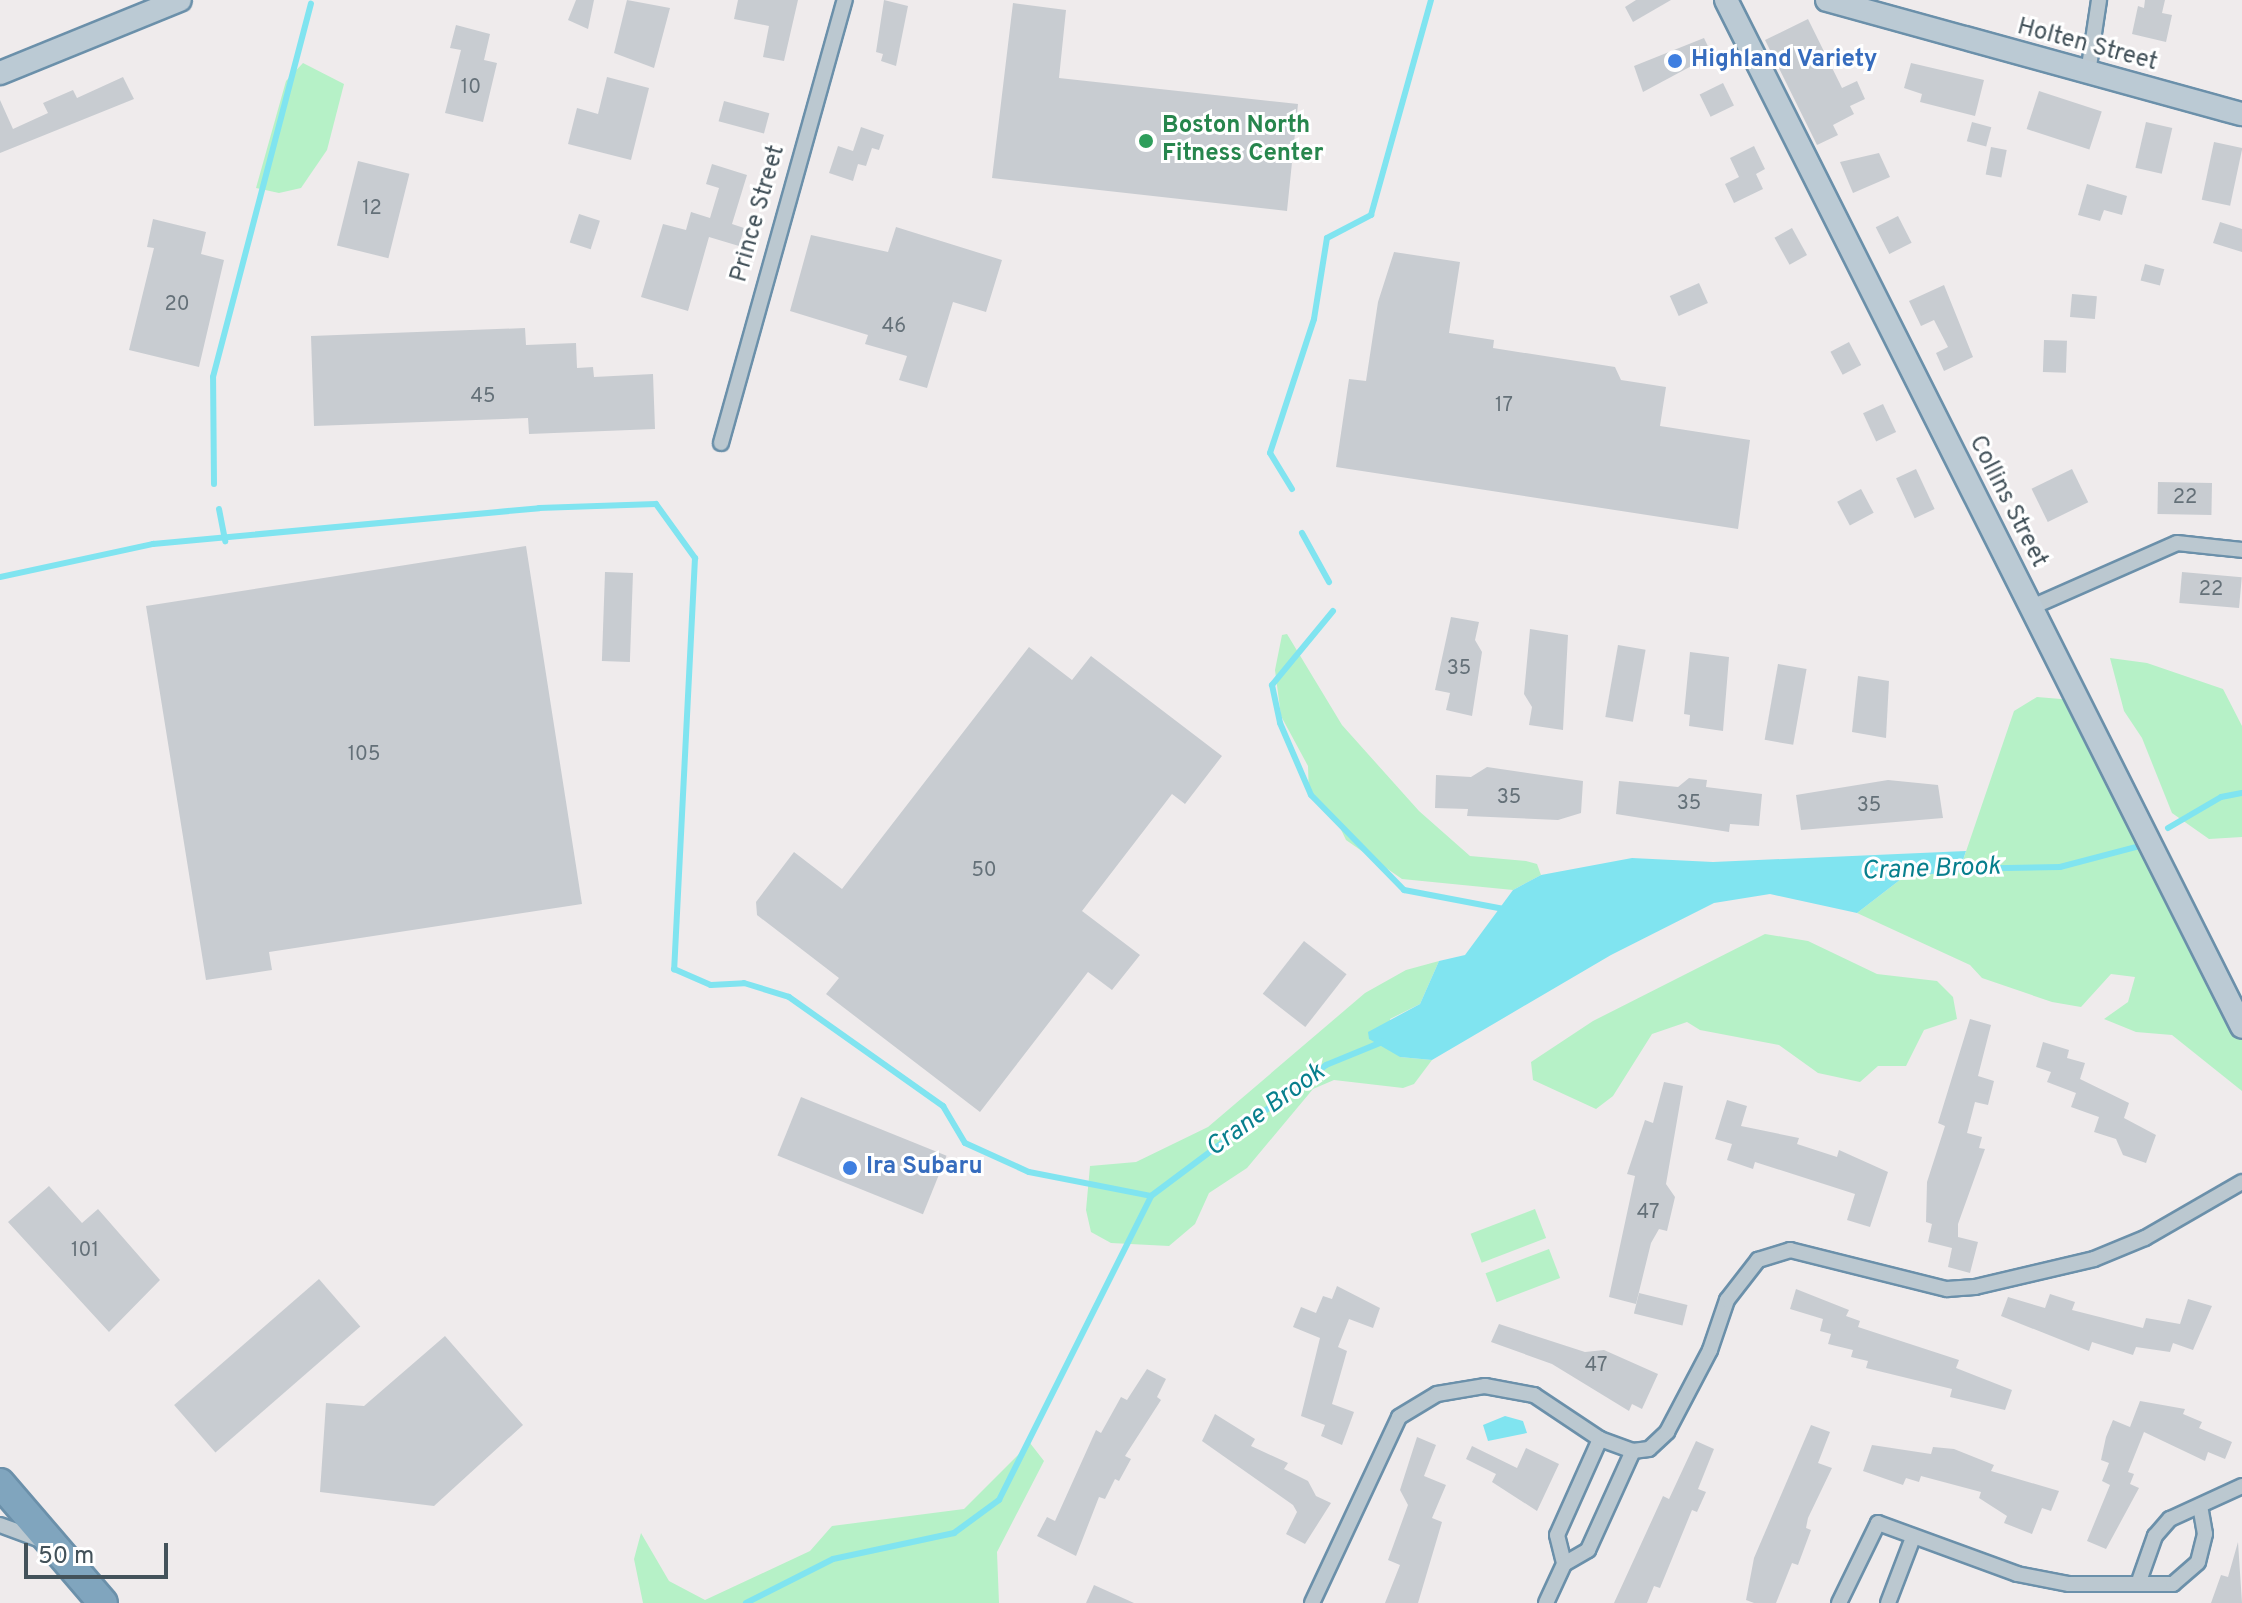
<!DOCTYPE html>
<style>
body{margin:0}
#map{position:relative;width:2242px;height:1603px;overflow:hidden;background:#efebec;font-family:Overpass,sans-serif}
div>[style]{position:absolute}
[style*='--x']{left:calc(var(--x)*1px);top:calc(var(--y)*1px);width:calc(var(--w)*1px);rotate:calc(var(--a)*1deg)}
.green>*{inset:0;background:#b6f1c7;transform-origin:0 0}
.water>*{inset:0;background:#80e4f0}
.stream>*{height:6px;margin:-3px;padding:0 3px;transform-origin:3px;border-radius:3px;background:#80e4f0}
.building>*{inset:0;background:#c8ccd1;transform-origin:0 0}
.roads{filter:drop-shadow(2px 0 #6b90aa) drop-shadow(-2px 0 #6b90aa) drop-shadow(0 2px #6b90aa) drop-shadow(0 -2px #6b90aa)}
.street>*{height:14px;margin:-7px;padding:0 7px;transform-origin:7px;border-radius:7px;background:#bbc8d0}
.secondary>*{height:22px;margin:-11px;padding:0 11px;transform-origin:11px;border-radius:11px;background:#bbcad4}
.highway>*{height:28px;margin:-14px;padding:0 14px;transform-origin:14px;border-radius:14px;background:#80a5be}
.dots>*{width:22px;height:22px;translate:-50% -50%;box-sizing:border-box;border:4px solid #fff;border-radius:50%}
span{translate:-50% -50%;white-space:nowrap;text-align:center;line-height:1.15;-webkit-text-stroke:6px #fff;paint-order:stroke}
.number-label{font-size:20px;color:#647078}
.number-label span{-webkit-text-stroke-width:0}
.street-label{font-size:24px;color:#43525a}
.shop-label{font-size:24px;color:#366cbe;font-weight:700}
.left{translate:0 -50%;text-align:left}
.leisure-label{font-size:24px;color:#27864d;font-weight:700}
.water-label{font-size:26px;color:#077f8d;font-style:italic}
.scale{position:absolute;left:24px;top:1543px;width:144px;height:36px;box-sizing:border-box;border:4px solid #43525a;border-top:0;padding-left:10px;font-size:24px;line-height:28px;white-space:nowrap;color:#43525a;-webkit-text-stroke:6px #fff;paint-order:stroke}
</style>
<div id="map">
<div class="green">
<i style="clip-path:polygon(303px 63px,344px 84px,327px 150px,301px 188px,279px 193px,256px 188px,286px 81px)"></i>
<i style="clip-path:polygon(1287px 634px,1342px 725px,1419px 811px,1470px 856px,1526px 861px,1537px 864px,1541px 875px,1513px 890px,1402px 879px,1346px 840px,1336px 819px,1309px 797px,1308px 766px,1281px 716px,1275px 670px,1282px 635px)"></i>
<i style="clip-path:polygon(2110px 658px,2147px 663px,2223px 689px,2242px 726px,2242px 837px,2209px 839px,2172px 813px,2142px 738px,2124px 711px)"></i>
<i style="clip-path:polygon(2037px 697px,2073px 700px,2242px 1039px,2242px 1091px,2172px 1035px,2136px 1032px,2104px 1019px,2128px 1002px,2135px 977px,2111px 974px,2081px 1007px,2052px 1002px,1982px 978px,1970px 965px,1857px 913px,1905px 876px,1959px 872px,2014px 711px)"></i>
<i style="clip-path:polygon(1765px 934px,1808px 941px,1877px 974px,1937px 981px,1953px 997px,1957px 1019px,1924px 1030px,1906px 1066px,1878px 1066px,1860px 1082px,1818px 1073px,1779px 1045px,1700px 1030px,1687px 1022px,1652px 1034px,1613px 1096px,1596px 1109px,1533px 1080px,1531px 1062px,1593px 1021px)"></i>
<i style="clip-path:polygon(1439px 961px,1420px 1004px,1390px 1019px,1400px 1057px,1432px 1060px,1414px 1084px,1403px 1088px,1334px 1080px,1313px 1089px,1247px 1168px,1209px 1193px,1195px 1224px,1169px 1246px,1111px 1243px,1091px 1232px,1086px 1210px,1090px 1166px,1136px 1162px,1208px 1127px,1365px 993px,1406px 970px)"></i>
<i style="left:1535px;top:1209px;width:31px;height:69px;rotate:69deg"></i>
<i style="left:1549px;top:1249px;width:31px;height:68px;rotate:69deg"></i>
<i style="clip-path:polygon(1030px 1443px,1044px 1461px,997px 1552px,999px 1603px,643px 1603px,634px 1559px,641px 1533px,669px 1581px,705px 1600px,810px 1551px,832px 1526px,964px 1509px)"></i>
</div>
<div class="water">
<i style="clip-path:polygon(1966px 851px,1959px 872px,1905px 876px,1857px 913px,1770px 894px,1714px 903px,1611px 955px,1432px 1060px,1400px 1057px,1369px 1039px,1368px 1032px,1420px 1004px,1439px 961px,1465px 955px,1513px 890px,1541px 875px,1632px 858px,1713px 862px)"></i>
<i style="clip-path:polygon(1505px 1416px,1523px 1421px,1527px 1433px,1488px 1441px,1483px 1425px)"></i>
</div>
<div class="stream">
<i style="--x:214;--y:484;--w:107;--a:-90.5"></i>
<i style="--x:213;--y:377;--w:386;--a:-75.3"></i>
<i style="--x:1292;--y:489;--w:42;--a:-121.4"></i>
<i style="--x:1270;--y:453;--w:141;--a:-71.8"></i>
<i style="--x:1314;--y:319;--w:82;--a:-80.9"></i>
<i style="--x:1327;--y:238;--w:50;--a:-27.6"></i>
<i style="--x:1371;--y:215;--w:223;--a:-74.4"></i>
<i style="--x:219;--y:509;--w:33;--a:79"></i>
<i style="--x:1302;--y:533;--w:56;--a:61.1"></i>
<i style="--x:0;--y:577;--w:157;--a:-12.2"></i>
<i style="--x:153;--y:544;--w:388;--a:-5.3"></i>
<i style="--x:539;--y:508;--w:117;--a:-2"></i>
<i style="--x:656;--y:504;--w:67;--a:54.2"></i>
<i style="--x:695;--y:558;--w:412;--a:92.9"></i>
<i style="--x:674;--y:969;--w:40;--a:23.4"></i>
<i style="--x:711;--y:985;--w:33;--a:-3"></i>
<i style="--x:744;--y:983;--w:47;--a:17.3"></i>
<i style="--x:789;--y:997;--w:189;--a:35.3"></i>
<i style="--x:943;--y:1106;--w:43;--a:59.3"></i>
<i style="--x:965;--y:1143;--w:70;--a:24.4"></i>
<i style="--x:1029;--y:1172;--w:124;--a:11.1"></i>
<i style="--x:1333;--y:611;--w:96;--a:129.5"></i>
<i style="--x:1272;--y:685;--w:39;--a:78"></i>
<i style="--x:1280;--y:723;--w:78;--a:66.7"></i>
<i style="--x:1311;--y:795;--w:133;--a:45.6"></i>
<i style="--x:1404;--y:890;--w:107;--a:10.8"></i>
<i style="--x:2168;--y:828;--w:61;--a:-30.3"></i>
<i style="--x:2221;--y:797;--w:21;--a:-11"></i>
<i style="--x:1954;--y:869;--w:106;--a:-1.1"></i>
<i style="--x:2060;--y:867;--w:79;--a:-14.7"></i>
<i style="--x:746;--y:1603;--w:97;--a:-26.8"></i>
<i style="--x:833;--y:1559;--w:124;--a:-12.1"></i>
<i style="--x:954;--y:1533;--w:56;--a:-36.3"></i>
<i style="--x:999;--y:1500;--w:340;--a:-63.4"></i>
<i style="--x:1151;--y:1196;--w:219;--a:-36.8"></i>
<i style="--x:1326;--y:1065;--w:61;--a:-22.3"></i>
</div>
<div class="building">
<i style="clip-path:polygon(576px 0,594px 0,588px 29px,568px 20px)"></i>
<i style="clip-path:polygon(627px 0,670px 8px,654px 68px,614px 53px)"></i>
<i style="clip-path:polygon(738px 0,798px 0,784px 61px,763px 57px,769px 26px,734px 19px)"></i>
<i style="clip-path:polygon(884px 0,908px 6px,896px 66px,881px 61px,883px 54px,876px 52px)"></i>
<i style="clip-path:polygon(1636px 0,1671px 0,1633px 22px,1625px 7px)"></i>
<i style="clip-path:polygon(2145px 0,2165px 0,2162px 13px,2172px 15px,2166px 42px,2132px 34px,2138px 6px,2144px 8px)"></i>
<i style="clip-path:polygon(1013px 3px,1066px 10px,1059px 78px,1298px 104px,1287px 211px,992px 178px)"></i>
<i style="clip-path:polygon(1808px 19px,1842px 88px,1857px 81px,1865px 99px,1850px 106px,1854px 114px,1833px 125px,1838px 135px,1817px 145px,1765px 40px)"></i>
<i style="clip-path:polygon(456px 25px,490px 34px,484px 60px,497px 63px,483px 122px,445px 113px,461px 50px,450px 48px)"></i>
<i style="clip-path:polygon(1704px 38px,1712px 55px,1643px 92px,1634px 66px)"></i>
<i style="clip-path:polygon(1911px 63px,1984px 80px,1975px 116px,1920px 102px,1922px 94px,1904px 88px)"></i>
<i style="clip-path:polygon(123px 77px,134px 99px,0 153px,0 100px,13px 129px,48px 113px,43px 103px,73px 90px,77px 98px)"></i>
<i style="clip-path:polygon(607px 77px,649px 88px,631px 160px,568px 144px,577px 108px,598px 114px)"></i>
<i style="left:1723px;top:83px;width:25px;height:26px;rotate:64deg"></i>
<i style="left:2039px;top:91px;width:66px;height:40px;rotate:18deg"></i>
<i style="left:724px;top:101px;width:47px;height:21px;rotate:15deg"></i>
<i style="left:1972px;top:122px;width:20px;height:20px;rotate:15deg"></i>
<i style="left:2146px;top:122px;width:27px;height:47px;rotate:13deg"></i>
<i style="clip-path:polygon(861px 127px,884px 135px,879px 150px,872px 148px,866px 166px,858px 164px,853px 181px,829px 173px,838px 146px,853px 151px)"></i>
<i style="left:2214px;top:142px;width:29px;height:59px;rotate:12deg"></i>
<i style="clip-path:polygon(1754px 146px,1765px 169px,1756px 174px,1763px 189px,1734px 203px,1725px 184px,1739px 177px,1730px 158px)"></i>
<i style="left:1991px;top:147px;width:16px;height:28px;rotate:11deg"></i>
<i style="clip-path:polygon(1879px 153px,1890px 177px,1853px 193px,1840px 162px)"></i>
<i style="left:358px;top:161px;width:53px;height:87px;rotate:14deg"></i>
<i style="clip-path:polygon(712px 164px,747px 175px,732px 224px,744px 228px,739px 246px,709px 237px,688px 311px,641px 297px,663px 224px,686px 230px,691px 212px,710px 218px,719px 188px,706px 184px)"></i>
<i style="clip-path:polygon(2087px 184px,2127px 196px,2122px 215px,2104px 210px,2100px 221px,2078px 215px)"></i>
<i style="left:579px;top:214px;width:22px;height:30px;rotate:18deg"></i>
<i style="left:1898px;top:216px;width:30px;height:25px;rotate:63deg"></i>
<i style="clip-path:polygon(153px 219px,206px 232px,201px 254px,224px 260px,199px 367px,129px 350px,154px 248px,147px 247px)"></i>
<i style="clip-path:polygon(2220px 222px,2242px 229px,2242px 252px,2213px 243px)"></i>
<i style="clip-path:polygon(896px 227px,1002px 260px,986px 312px,953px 302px,927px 388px,899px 380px,907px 356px,865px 344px,868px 335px,790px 311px,811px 235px,888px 252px)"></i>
<i style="left:1792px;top:228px;width:31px;height:20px;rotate:61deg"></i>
<i style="clip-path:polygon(1394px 252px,1460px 262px,1449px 333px,1494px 340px,1493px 348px,1615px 367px,1621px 380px,1666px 387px,1660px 426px,1750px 440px,1738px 529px,1336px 467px,1349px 379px,1366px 381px,1378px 302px)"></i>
<i style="left:2145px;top:264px;width:20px;height:17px;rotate:15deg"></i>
<i style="left:1699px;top:283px;width:22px;height:32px;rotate:66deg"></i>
<i style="clip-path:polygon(1944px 285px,1973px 357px,1944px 371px,1936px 353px,1948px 347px,1934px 320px,1921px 326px,1909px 301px)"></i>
<i style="left:2072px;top:294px;width:25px;height:23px;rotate:5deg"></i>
<i style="clip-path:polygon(525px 328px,526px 345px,576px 343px,577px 368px,593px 367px,594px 377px,653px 374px,655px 429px,529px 434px,528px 418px,314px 426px,311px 336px)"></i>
<i style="left:2044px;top:340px;width:23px;height:32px;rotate:2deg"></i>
<i style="left:1849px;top:342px;width:26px;height:21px;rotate:62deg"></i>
<i style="left:1883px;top:404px;width:31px;height:22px;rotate:65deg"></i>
<i style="left:1916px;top:469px;width:44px;height:22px;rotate:65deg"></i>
<i style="left:2072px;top:469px;width:37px;height:45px;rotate:64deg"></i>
<i style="left:2158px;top:482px;width:54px;height:32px;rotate:1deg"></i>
<i style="left:1861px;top:489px;width:27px;height:27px;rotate:62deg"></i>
<i style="clip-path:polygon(526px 546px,582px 904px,269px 952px,272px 970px,206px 980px,146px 606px)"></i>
<i style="left:605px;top:572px;width:28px;height:89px;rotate:2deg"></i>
<i style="left:2182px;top:572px;width:60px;height:31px;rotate:5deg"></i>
<i style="clip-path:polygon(1451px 617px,1479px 622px,1475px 640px,1482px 652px,1472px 716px,1446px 710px,1450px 693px,1435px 690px)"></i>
<i style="clip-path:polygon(1530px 629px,1568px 635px,1563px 730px,1529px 725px,1532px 707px,1524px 694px)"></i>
<i style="left:1618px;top:645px;width:28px;height:73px;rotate:10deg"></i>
<i style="clip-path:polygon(1029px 647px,1072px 680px,1091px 656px,1222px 756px,1185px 804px,1172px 794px,1082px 911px,1140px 955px,1112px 990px,1088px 972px,980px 1112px,826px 994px,839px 978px,757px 915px,756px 902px,794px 852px,842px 889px)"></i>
<i style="clip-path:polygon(1690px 652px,1729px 657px,1723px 731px,1689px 726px,1690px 715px,1684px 714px)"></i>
<i style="left:1778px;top:664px;width:29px;height:77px;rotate:10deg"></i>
<i style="clip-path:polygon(1858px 676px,1889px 681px,1886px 738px,1852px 732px)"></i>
<i style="clip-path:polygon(1487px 767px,1583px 781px,1581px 813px,1558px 820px,1467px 816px,1468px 809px,1435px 808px,1436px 775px,1471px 777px)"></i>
<i style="clip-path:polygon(1689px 778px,1707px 780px,1706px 787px,1762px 794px,1759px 826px,1730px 824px,1729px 832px,1616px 814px,1619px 781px,1678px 787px)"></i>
<i style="clip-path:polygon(1888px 780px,1938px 785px,1943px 818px,1801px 830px,1796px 795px)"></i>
<i style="left:1304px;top:941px;width:54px;height:67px;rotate:38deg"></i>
<i style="clip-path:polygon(1970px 1019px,1991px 1025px,1978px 1076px,1994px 1081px,1988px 1105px,1975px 1102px,1967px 1133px,1982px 1137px,1979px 1148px,1985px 1149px,1958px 1224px,1958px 1237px,1978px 1242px,1970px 1273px,1948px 1267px,1952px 1248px,1928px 1242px,1932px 1224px,1926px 1222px,1927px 1182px,1945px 1126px,1938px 1123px)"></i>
<i style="clip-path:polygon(2043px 1042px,2069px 1050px,2067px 1058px,2085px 1063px,2080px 1079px,2129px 1103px,2124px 1118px,2156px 1135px,2146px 1163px,2123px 1155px,2116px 1139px,2094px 1132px,2099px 1117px,2071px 1107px,2076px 1093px,2047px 1082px,2051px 1072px,2036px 1067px)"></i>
<i style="clip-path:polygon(1664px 1082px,1683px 1086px,1666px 1184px,1675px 1197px,1667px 1231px,1659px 1229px,1651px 1243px,1636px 1304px,1609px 1297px,1635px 1176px,1627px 1174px,1645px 1120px,1653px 1123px)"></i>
<i style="left:801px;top:1097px;width:157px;height:63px;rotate:22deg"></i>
<i style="clip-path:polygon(1727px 1100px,1747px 1106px,1741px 1126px,1799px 1138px,1797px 1144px,1837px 1157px,1839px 1150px,1888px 1172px,1870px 1227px,1847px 1220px,1855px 1194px,1755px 1162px,1753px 1169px,1727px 1160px,1732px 1144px,1715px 1139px)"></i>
<i style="clip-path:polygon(49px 1186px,82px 1223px,98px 1209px,160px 1280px,109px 1332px,8px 1222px)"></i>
<i style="left:319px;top:1279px;width:63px;height:192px;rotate:49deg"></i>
<i style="clip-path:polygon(1337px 1286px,1380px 1308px,1373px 1328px,1349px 1319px,1338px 1347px,1347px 1351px,1332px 1404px,1354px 1412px,1342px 1445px,1321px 1436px,1325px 1425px,1301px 1416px,1320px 1338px,1293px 1327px,1301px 1307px,1316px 1313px,1323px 1296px,1332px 1299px)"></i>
<i style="clip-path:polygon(1796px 1289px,1849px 1310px,1846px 1316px,1860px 1321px,1858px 1327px,1959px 1360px,1956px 1368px,2012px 1390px,2005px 1410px,1950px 1397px,1952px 1389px,1866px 1368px,1868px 1361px,1851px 1357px,1853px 1350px,1828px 1344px,1831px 1334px,1820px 1331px,1823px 1319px,1790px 1309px)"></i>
<i style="left:1639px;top:1293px;width:50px;height:21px;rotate:14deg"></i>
<i style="clip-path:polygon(2050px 1294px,2075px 1302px,2072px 1310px,2143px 1328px,2146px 1318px,2180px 1324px,2188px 1299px,2212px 1306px,2193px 1350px,2173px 1343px,2170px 1352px,2136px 1347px,2133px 1355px,2092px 1342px,2089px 1351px,2001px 1316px,2008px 1297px,2045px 1308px)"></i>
<i style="clip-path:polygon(1499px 1324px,1585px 1352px,1604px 1350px,1658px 1374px,1642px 1409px,1632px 1404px,1629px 1411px,1552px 1364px,1491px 1342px)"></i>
<i style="clip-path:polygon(445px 1336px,523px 1425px,434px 1506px,320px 1492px,326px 1403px,364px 1406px)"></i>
<i style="clip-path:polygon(1147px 1369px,1166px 1379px,1157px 1397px,1161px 1400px,1125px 1456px,1131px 1459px,1119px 1481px,1115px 1479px,1105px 1499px,1099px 1497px,1076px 1556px,1037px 1536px,1047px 1517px,1055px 1521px,1096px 1430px,1101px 1433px,1121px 1397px,1127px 1400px)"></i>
<i style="clip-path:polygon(2140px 1401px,2185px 1409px,2183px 1414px,2202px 1422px,2199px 1428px,2232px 1442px,2225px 1459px,2208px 1452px,2205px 1461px,2144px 1432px,2128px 1472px,2134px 1474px,2130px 1484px,2139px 1488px,2106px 1549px,2087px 1541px,2110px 1485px,2102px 1481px,2109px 1463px,2101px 1460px,2106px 1437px,2113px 1420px,2130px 1427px)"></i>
<i style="clip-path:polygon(1215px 1414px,1255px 1439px,1251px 1446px,1288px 1463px,1284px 1469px,1308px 1481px,1316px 1496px,1331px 1503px,1305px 1544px,1286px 1534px,1297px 1512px,1293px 1505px,1202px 1441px)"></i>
<i style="clip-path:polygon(1811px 1425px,1830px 1432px,1818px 1463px,1832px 1468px,1808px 1518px,1806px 1528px,1811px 1530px,1798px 1565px,1792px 1563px,1776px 1603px,1754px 1603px,1746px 1600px,1754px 1558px)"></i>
<i style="clip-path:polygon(1417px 1437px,1436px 1445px,1424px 1476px,1446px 1485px,1432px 1518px,1442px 1522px,1418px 1603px,1385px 1603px,1400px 1565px,1388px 1560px,1408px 1505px,1400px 1490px)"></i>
<i style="clip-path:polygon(1696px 1441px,1714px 1449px,1698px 1489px,1706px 1492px,1697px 1512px,1692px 1510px,1660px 1588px,1654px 1586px,1647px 1603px,1614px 1603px,1663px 1496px,1669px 1499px)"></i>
<i style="clip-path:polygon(1872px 1445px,1931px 1454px,1933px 1447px,1954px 1449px,1994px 1465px,1991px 1471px,2059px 1491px,2051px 1511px,2042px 1508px,2032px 1534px,2004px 1523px,2007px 1516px,1979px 1498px,1981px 1492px,1921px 1476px,1919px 1482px,1906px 1478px,1903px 1485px,1863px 1471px)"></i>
<i style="clip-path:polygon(1472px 1446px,1517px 1468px,1526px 1448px,1559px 1464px,1537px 1511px,1492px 1482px,1496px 1474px,1466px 1459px)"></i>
<i style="clip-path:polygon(2238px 1542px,2242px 1603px,2211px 1603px,2221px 1575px,2228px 1577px)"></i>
<i style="clip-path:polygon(1094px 1585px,1134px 1603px,1086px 1603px)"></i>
</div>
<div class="roads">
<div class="street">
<i style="--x:2088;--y:73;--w:74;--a:-81.4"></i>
<i style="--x:721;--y:443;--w:460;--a:-74.4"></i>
<i style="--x:2032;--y:607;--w:158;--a:-23.8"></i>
<i style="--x:2177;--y:543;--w:65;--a:6.1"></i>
<i style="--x:1600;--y:1439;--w:105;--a:114.1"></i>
<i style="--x:1557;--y:1535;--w:30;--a:76"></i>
<i style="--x:1564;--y:1564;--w:28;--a:-30"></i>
<i style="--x:1588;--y:1550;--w:109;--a:-65.6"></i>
<i style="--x:0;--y:1525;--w:44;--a:20.1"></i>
<i style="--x:2138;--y:1584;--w:51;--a:-70.5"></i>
<i style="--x:2155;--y:1536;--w:23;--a:-49"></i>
<i style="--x:2170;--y:1519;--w:79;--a:-24.6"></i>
<i style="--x:1312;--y:1603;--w:205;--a:-64.9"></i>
<i style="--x:1399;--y:1417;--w:44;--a:-31.2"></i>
<i style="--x:1437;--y:1394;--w:49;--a:-9.5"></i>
<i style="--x:1485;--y:1386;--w:50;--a:10.4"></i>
<i style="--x:1534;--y:1395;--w:79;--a:33.7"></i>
<i style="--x:1600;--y:1439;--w:35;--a:20"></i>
<i style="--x:1633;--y:1451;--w:16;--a:-7"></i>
<i style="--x:1649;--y:1449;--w:25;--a:-43"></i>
<i style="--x:1667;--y:1432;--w:93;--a:-62.3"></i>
<i style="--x:1710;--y:1350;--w:53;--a:-71.2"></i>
<i style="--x:1727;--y:1300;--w:51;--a:-52.2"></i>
<i style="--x:1758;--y:1260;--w:34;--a:-17"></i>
<i style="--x:1790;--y:1250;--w:162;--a:14"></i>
<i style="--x:1947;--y:1289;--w:28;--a:-4"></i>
<i style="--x:1975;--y:1287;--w:122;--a:-13.2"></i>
<i style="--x:2094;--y:1259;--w:55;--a:-22.4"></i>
<i style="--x:2145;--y:1238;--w:112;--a:-30"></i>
<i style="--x:1546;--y:1603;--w:43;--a:-65.2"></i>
<i style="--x:1839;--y:1603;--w:89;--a:-64"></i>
<i style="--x:1878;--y:1523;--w:148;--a:20.1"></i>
<i style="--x:2017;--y:1574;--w:53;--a:10.9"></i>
<i style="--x:2069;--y:1584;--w:104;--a:0"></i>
<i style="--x:2173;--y:1584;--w:33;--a:-41"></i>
<i style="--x:2198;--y:1562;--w:29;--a:-76"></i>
<i style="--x:2205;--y:1534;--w:28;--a:-100"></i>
<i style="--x:1888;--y:1603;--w:67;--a:-69.1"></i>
</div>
<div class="secondary">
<i style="--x:1726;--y:0;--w:1149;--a:63.32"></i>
<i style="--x:1827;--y:0;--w:430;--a:15.4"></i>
<i style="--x:0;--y:73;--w:194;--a:-22.1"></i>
</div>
<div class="highway">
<i style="--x:0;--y:1483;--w:158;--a:49.4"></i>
</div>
</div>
<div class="dots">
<i style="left:1675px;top:61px;background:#3f7fe0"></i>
<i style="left:1146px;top:141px;background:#2e9e5b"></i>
<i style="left:850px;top:1168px;background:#3f7fe0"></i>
</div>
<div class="number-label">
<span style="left:471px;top:88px">10</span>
<span style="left:372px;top:209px">12</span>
<span style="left:177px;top:305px">20</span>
<span style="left:894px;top:327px">46</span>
<span style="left:483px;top:397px">45</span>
<span style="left:1504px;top:406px">17</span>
<span style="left:2185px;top:498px">22</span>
<span style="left:2211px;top:590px">22</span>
<span style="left:1459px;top:669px">35</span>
<span style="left:364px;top:755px">105</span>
<span style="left:1509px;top:798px">35</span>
<span style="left:1689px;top:804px">35</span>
<span style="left:1869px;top:806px">35</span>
<span style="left:984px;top:871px">50</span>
<span style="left:1648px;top:1213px">47</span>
<span style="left:85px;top:1251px">101</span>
<span style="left:1596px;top:1366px">47</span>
</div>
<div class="street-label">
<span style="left:2087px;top:46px;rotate:15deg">Holten Street</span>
<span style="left:759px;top:214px;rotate:-74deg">Prince Street</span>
<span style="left:2007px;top:502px;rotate:63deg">Collins Street</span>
</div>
<div class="shop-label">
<span class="left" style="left:1691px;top:61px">Highland Variety</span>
<span class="left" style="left:866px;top:1168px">Ira Subaru</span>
</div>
<div class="leisure-label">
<span class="left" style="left:1162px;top:141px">Boston North<br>Fitness Center</span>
</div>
<div class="water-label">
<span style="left:1931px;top:870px;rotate:-2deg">Crane Brook</span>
<span style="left:1266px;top:1111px;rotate:-36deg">Crane Brook</span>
</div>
<div class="scale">50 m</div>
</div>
